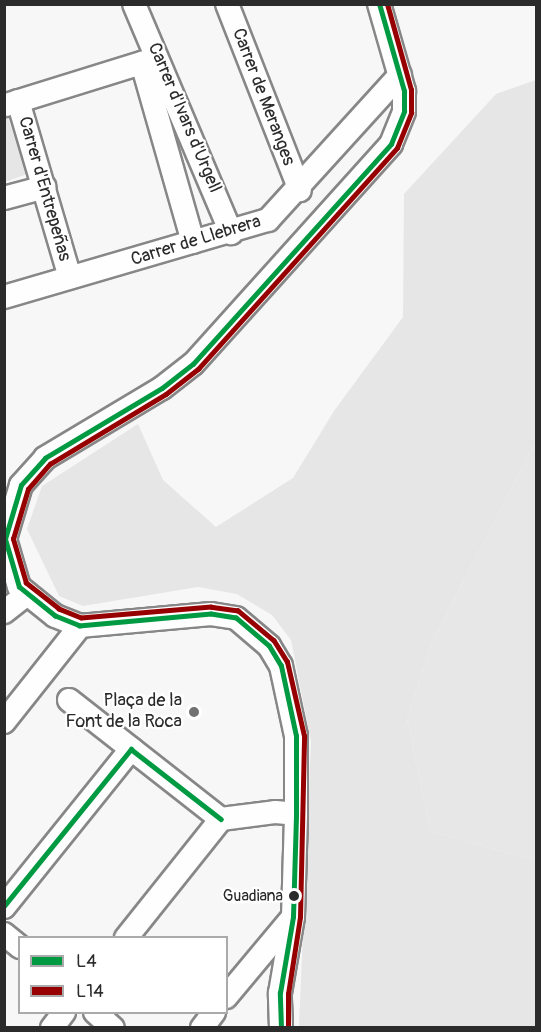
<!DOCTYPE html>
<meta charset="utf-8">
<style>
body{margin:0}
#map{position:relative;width:541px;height:1032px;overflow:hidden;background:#f7f7f7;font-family:Pangolin,sans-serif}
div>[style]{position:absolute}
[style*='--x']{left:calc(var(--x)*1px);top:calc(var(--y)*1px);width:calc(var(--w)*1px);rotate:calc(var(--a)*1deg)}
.built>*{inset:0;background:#e7e7e7}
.green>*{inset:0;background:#e6e6e6}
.roads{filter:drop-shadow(2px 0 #878787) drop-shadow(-2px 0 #878787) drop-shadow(0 2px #878787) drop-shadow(0 -2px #878787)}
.minor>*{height:22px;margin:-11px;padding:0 11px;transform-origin:11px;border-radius:11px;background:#fefefe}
.bus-1>*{height:4.5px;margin:-2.25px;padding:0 2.25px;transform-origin:2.25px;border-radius:2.25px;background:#009a42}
.bus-2>*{height:4.5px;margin:-2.25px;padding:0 2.25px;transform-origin:2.25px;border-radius:2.25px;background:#970000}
.dots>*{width:16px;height:16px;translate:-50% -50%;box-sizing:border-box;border:3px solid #fff;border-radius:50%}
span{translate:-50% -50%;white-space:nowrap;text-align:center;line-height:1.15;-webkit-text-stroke:4.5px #fff;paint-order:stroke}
.bus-label{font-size:16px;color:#2b2b2b}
.right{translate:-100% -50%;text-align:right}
.street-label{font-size:18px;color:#2b2b2b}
.poi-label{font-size:18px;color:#2b2b2b}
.frame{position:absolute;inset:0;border:6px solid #2b2b2b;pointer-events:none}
.legend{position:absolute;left:18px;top:936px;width:210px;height:78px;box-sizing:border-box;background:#fff;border:2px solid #aaa;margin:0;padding:8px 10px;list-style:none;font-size:18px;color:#2b2b2b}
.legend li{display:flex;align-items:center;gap:12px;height:30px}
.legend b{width:30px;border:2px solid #aaa}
</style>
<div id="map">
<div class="built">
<i style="clip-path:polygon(536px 441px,536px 861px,430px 831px,407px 719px,432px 642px)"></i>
</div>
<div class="green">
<i style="clip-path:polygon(536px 80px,536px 441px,432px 642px,407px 719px,430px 831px,536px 861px,536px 1027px,299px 1027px,311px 742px,291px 640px,272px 615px,237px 594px,198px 587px,83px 606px,59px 596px,27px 529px,42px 486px,138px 424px,163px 480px,216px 527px,293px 478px,334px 411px,403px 317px,404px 194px,496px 94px)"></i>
<i style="clip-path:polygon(7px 115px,27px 174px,5px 182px,4px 116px)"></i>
</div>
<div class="roads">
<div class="minor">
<i style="--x:134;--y:4;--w:249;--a:67"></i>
<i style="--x:227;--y:4;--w:200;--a:68.6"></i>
<i style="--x:142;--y:63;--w:186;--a:74.1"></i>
<i style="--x:18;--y:101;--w:184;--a:73.6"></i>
<i style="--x:6;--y:105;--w:156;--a:-17.2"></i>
<i style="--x:4;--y:198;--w:42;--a:-15"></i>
<i style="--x:4;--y:297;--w:275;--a:-16.3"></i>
<i style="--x:268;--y:220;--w:196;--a:-47.7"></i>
<i style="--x:4;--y:612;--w:29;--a:-38"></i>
<i style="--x:69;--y:700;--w:193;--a:38.1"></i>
<i style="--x:4;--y:722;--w:122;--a:-51.6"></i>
<i style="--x:221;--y:819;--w:54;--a:-7.4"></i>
<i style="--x:275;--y:812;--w:21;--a:5"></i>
<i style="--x:4;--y:907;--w:203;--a:-51.2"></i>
<i style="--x:4;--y:934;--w:21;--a:39"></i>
<i style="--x:126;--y:938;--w:152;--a:-51.4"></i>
<i style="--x:226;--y:997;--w:103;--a:-50.1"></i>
<i style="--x:95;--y:1012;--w:24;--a:42"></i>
<i style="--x:52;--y:1028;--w:20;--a:-53"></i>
<i style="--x:202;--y:1028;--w:20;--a:-53"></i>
<i style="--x:281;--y:1028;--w:35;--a:-92"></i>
<i style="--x:280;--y:993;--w:77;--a:-80.3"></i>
<i style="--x:293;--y:917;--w:103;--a:-88.3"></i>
<i style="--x:296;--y:814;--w:78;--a:-90"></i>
<i style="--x:296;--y:736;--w:72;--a:-102.1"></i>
<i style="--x:281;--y:666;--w:23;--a:-121"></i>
<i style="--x:269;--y:646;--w:43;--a:-139.7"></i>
<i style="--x:236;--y:618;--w:25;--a:-171"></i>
<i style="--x:211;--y:614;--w:132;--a:174.8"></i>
<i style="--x:80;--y:626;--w:27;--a:-158"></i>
<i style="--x:55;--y:616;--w:46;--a:-141.1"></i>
<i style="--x:19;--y:587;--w:50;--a:-106.3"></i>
<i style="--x:5;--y:539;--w:56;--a:-73.5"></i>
<i style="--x:21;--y:485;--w:36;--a:-48"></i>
<i style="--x:45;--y:458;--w:136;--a:-30.9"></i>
<i style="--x:162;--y:388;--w:39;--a:-38"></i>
<i style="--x:193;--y:364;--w:296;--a:-48"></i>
<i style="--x:391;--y:144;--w:35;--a:-68"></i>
<i style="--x:404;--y:111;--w:20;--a:-90"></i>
<i style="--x:404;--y:91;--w:91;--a:-106"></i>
</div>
</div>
<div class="bus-1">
<i style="--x:131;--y:749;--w:114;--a:37.9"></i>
<i style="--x:4;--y:906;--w:202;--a:-51"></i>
<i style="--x:281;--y:1028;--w:35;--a:-92"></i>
<i style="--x:280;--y:993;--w:77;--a:-80.3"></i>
<i style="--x:293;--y:917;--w:103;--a:-88.3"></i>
<i style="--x:296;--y:814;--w:78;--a:-90"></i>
<i style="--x:296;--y:736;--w:72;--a:-102.1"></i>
<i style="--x:281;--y:666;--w:23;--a:-121"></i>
<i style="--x:269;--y:646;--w:43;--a:-139.7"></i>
<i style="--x:236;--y:618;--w:25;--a:-171"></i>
<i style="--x:211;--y:614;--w:132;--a:174.8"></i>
<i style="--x:80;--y:626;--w:27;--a:-158"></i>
<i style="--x:55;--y:616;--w:46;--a:-141.1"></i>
<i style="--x:19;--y:587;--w:50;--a:-106.3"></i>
<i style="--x:5;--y:539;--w:56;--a:-73.5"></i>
<i style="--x:21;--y:485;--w:36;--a:-48"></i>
<i style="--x:45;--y:458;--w:136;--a:-30.9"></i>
<i style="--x:162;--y:388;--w:39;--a:-38"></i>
<i style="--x:193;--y:364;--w:296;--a:-48"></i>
<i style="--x:391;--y:144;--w:35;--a:-68"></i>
<i style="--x:404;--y:111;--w:20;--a:-90"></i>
<i style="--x:404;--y:91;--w:91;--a:-106"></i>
</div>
<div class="bus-2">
<i style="--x:288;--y:1028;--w:34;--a:-90"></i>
<i style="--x:288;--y:994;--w:78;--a:-81.1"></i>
<i style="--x:300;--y:917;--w:181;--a:-88.7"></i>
<i style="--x:304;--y:736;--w:76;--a:-102.9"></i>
<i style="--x:287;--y:662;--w:25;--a:-122"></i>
<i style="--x:274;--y:641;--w:47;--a:-140.2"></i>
<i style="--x:238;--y:611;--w:27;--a:-172"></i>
<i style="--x:211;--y:607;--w:130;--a:175.2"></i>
<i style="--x:81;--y:618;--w:24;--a:-158"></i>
<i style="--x:59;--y:609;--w:42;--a:-141.8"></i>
<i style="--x:26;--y:583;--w:46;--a:-106.5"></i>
<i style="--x:13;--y:539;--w:52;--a:-73.3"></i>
<i style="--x:28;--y:489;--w:33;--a:-49"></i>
<i style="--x:50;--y:464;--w:135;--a:-31.1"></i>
<i style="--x:166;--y:394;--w:41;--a:-38"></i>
<i style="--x:198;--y:369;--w:297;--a:-48"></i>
<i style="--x:397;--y:148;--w:38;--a:-68"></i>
<i style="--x:411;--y:113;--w:23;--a:-90"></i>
<i style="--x:411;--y:90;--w:89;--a:-105.6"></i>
</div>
<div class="dots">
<i style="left:194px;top:712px;background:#727272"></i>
<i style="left:294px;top:896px;background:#2b2b2b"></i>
</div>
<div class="bus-label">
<span class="right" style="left:283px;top:896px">Guadiana</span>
</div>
<div class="street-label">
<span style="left:263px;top:97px;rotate:69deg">Carrer de Meranges</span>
<span style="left:184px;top:118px;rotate:67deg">Carrer d'Ivars d'Urgell</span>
<span style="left:44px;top:189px;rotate:74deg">Carrer d'Entrepeñas</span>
<span style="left:196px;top:241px;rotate:-17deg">Carrer de Llebrera</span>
</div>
<div class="poi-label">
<span class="right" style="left:182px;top:712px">Plaça de la<br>Font de la Roca</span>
</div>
<div class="frame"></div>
<ul class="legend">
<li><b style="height:8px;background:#009a42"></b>L4</li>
<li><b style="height:8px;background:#970000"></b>L14</li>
</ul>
</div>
